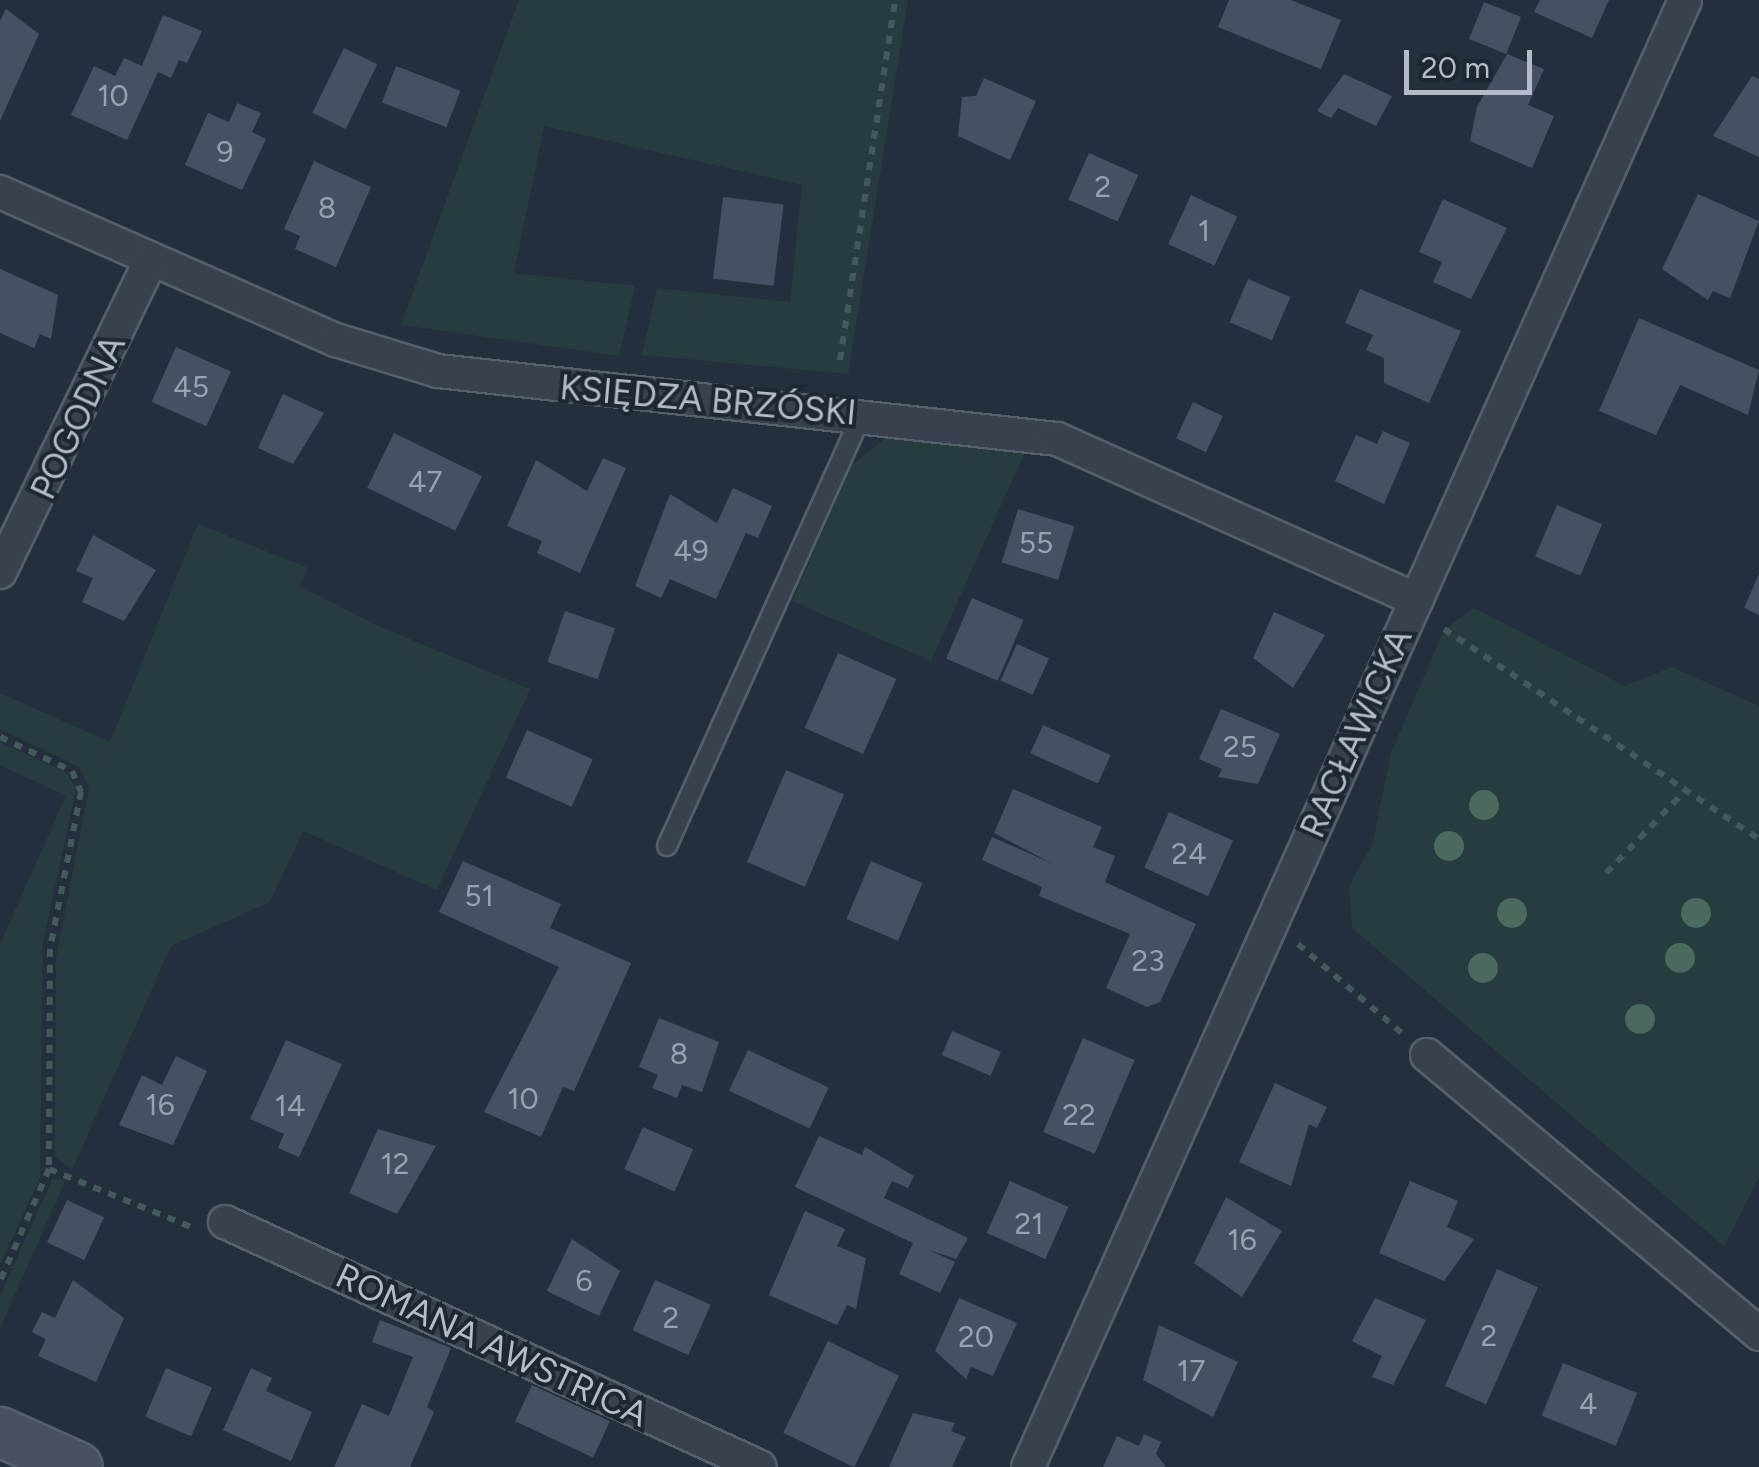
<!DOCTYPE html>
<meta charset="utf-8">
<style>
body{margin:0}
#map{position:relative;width:1759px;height:1467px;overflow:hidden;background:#242f3e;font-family:Figtree,sans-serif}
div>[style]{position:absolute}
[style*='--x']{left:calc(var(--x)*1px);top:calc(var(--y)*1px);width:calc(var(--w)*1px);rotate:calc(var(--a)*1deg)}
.green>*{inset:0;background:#263c3f}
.building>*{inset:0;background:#455162;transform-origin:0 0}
.path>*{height:6px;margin-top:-3px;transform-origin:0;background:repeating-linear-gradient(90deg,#44595c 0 8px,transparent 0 16px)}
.roads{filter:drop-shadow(2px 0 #565f6c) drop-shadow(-2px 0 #565f6c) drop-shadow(0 2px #565f6c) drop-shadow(0 -2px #565f6c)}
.lane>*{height:18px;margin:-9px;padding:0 9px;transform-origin:9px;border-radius:9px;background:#38414e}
.street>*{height:32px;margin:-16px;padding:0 16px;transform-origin:16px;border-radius:16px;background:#38414e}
.secondary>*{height:48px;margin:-24px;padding:0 24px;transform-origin:24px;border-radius:24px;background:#465061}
.trees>*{width:30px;height:30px;margin:-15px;border-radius:50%;background:#4b6a5d}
span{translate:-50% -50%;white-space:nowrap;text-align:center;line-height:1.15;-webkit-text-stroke:8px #1d2633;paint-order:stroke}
.number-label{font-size:30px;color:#98a1af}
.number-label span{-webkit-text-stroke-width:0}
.street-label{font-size:35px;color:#b4bcc9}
.scale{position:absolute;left:1404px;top:50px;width:128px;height:45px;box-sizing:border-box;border:5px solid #b4bcc9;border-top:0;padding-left:12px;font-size:30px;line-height:35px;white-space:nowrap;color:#b4bcc9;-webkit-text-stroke:8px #1d2633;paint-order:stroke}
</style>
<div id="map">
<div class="green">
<i style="clip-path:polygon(519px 0,908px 0,848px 374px,642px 355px,657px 288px,790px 302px,802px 185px,544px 126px,514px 273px,635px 286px,619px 356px,401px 325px)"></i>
<i style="clip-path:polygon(889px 435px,1025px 452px,931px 661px,792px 601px,852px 465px)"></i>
<i style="clip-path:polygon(198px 524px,308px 568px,300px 586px,376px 625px,530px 689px,437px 890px,303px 831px,270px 902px,171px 946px,72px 1170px,55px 1156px,56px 958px,89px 788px,79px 767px,0 729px,0 693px,110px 742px)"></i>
<i style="clip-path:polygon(1474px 608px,1625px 686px,1672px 667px,1759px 706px,1759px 1177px,1724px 1246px,1352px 928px,1349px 887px,1373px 842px,1391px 753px,1444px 630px)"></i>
<i style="clip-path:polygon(0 742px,67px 773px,76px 789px,43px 943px,40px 1178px,0 1265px,0 944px,66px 796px,0 765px)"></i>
<i style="clip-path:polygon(66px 1179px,0 1328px,0 1296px,52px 1180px)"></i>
</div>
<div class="building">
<i style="clip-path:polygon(1229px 0,1291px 0,1341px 20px,1321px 69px,1218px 27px)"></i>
<i style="clip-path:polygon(1540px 0,1609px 0,1592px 38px,1534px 12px)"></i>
<i style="left:1484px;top:2px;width:40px;height:40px;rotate:22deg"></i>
<i style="clip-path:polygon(6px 9px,39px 34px,0 121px,0 21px)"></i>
<i style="clip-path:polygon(163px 15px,202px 31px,187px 63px,179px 60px,171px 78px,158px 72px,127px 140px,71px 115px,94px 66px,115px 76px,124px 58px,142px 66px)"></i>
<i style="left:344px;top:48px;width:37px;height:72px;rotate:26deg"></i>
<i style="clip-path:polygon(1507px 54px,1544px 69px,1528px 105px,1554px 116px,1532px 168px,1470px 141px,1477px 107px)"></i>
<i style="left:396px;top:66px;width:69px;height:39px;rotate:21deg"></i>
<i style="clip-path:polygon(1344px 74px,1392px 96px,1376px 126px,1338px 108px,1331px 118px,1317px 111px)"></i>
<i style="clip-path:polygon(1752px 76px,1759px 79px,1759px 157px,1713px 136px)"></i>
<i style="clip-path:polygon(984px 78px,1036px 101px,1010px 160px,958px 136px,962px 97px,976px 96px)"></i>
<i style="clip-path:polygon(237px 103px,261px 113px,252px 132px,266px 139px,242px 190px,185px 165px,208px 113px,229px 122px)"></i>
<i style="left:1089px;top:153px;width:54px;height:51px;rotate:24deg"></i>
<i style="clip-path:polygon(314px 161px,371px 187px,336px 267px,295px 249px,300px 236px,284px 229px)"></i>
<i style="clip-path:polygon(1698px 194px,1759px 221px,1730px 298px,1713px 291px,1708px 300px,1662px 269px)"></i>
<i style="left:1191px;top:195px;width:51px;height:54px;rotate:25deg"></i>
<i style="left:723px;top:197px;width:61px;height:82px;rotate:7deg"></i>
<i style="clip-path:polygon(1443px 199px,1507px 228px,1471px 299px,1433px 282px,1442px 262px,1419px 252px)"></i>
<i style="clip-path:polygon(0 269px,58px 295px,51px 339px,40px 334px,34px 348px,0 333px)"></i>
<i style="left:1248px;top:279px;width:46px;height:47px;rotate:23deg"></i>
<i style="clip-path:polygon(1360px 289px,1461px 331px,1429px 403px,1384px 383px,1384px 358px,1366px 350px,1373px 335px,1345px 323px)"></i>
<i style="clip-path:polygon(1639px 318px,1759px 370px,1748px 415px,1680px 385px,1656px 435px,1599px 411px)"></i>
<i style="left:176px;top:347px;width:60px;height:60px;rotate:24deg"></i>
<i style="clip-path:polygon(283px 394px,324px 413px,293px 464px,258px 448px)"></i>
<i style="left:1193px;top:402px;width:33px;height:40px;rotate:25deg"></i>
<i style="clip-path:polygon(1383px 431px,1410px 443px,1384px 504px,1335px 481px,1356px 435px,1377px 444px)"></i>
<i style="left:394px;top:433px;width:98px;height:61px;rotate:26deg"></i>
<i style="clip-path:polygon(603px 458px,626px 468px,580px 573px,537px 553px,542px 541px,507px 526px,536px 460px,587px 491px)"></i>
<i style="clip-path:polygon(733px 488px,772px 506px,758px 538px,746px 533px,716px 599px,670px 579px,661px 598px,635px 586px,670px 494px,717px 523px)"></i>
<i style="left:1557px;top:505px;width:49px;height:56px;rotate:23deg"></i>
<i style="left:1018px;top:509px;width:59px;height:56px;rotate:17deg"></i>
<i style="clip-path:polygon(93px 535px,156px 570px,124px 621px,82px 602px,93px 578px,76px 571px)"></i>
<i style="clip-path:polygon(1759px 574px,1759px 615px,1744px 608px)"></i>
<i style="left:972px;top:598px;width:56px;height:66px;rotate:23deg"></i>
<i style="left:565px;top:611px;width:53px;height:54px;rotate:19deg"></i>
<i style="clip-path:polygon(1274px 612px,1325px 635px,1293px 688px,1253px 658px)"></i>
<i style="left:1017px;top:644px;width:35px;height:40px;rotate:24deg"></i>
<i style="left:838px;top:653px;width:64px;height:82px;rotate:24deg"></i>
<i style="clip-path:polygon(1221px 709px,1280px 734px,1258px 784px,1218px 777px,1222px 769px,1199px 759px)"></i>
<i style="left:1043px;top:725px;width:74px;height:31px;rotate:24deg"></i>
<i style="left:527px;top:730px;width:72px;height:52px;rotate:24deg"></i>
<i style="left:786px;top:770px;width:63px;height:100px;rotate:23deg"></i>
<i style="clip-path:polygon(1013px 789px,1102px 827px,1093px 847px,1115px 856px,1105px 882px,1196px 924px,1160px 1002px,1147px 1007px,1106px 988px,1130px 934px,1039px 896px,1042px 887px,982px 860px,992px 837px,1053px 864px,994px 833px)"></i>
<i style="left:1169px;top:812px;width:70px;height:61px;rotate:24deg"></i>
<i style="clip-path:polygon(463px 861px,561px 904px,550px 928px,631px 963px,574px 1091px,563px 1087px,541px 1137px,484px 1112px,559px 967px,439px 912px)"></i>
<i style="left:871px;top:861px;width:56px;height:63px;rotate:23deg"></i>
<i style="clip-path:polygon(659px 1018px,719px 1042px,702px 1092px,682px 1085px,677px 1098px,652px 1088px,658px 1075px,639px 1067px)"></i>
<i style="left:952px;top:1031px;width:53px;height:26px;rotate:23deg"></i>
<i style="left:1083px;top:1038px;width:56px;height:102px;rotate:23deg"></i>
<i style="clip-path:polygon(286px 1040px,342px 1064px,299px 1157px,278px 1148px,284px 1134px,250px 1119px)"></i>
<i style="left:748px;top:1050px;width:89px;height:45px;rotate:25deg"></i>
<i style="clip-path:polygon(176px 1056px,207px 1071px,173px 1145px,119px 1125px,142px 1075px,162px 1085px)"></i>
<i style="clip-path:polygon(1275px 1083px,1327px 1107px,1317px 1128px,1309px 1124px,1291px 1186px,1239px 1162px)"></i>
<i style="left:643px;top:1127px;width:55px;height:46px;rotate:24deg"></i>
<i style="clip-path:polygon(378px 1129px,436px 1146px,397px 1214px,349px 1193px)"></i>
<i style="clip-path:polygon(819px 1136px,862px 1155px,865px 1147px,914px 1176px,908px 1188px,892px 1181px,884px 1198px,968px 1238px,956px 1259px,929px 1250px,955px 1262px,940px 1293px,899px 1274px,913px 1243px,795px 1187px)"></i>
<i style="left:1010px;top:1181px;width:64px;height:57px;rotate:24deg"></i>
<i style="clip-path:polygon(1410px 1181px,1458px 1201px,1447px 1227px,1474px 1239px,1444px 1281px,1379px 1253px)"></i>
<i style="clip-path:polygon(1226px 1197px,1282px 1231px,1242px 1297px,1194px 1263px)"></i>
<i style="left:67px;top:1200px;width:41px;height:47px;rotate:25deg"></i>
<i style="clip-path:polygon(805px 1211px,845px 1229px,837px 1246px,866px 1258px,856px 1309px,847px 1305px,837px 1325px,769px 1295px)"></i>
<i style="clip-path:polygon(572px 1239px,620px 1271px,599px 1316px,547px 1291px)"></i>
<i style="left:1497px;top:1269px;width:45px;height:128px;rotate:24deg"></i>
<i style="clip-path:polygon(73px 1280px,124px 1318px,96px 1382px,38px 1356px,46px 1339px,32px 1332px,42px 1312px,55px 1318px)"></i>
<i style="left:655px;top:1280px;width:61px;height:55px;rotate:24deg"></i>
<i style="clip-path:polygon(959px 1298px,1017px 1323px,993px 1376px,971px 1367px,966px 1379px,935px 1351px)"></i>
<i style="clip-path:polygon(1375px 1298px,1426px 1320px,1393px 1385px,1372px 1377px,1382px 1356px,1352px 1341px)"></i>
<i style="clip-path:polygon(380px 1320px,451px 1348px,427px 1407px,434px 1412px,410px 1467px,334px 1467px,362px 1404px,389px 1416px,413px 1357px,372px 1342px)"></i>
<i style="clip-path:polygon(1159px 1325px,1238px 1362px,1213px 1417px,1143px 1380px)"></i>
<i style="left:828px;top:1341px;width:79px;height:102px;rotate:26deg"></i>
<i style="left:1563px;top:1363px;width:80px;height:57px;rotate:22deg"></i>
<i style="left:166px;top:1368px;width:50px;height:53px;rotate:23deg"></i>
<i style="clip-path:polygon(251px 1368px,272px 1378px,266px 1391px,312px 1412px,291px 1461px,223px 1430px)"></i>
<i style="left:532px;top:1385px;width:86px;height:40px;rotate:25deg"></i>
<i style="clip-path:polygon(913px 1413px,955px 1423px,951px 1431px,966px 1437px,952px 1467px,889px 1467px)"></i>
<i style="clip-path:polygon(1144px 1434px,1161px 1442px,1156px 1454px,1166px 1467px,1103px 1467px,1117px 1436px,1139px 1446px)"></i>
</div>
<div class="path">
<i style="--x:840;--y:360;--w:364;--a:-81.3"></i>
<i style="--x:1444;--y:629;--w:379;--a:33.7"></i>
<i style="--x:0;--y:737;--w:80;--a:25.3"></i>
<i style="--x:72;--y:771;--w:23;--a:67"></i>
<i style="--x:81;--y:792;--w:160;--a:101.2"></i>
<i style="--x:50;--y:949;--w:220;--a:90.3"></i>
<i style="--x:49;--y:1169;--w:122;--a:113.6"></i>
<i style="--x:1606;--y:873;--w:115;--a:-46.1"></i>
<i style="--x:1298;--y:944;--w:138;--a:40.6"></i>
<i style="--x:49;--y:1169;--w:153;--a:22.2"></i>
</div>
<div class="roads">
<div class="lane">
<i style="--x:667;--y:846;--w:473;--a:-65.7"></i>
</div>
<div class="street">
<i style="--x:0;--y:192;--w:367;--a:23.8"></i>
<i style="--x:336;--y:340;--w:107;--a:16.9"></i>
<i style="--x:438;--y:371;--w:623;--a:6.27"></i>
<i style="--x:1057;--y:439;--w:394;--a:24.1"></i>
<i style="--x:0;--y:572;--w:347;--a:-64.2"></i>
<i style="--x:1427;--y:1055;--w:434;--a:40"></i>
<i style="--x:225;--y:1222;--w:588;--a:24.61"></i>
<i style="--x:1028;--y:1467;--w:1607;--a:-65.87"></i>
</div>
<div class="secondary">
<i style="--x:0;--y:1432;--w:85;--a:24.2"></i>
</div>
</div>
<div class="trees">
<i style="left:1484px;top:805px"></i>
<i style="left:1449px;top:846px"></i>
<i style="left:1512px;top:913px"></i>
<i style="left:1696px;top:913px"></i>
<i style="left:1680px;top:958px"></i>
<i style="left:1483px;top:968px"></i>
<i style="left:1640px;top:1019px"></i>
</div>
<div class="number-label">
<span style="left:113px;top:96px">10</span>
<span style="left:225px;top:152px">9</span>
<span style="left:1103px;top:187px">2</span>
<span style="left:327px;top:208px">8</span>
<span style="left:1204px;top:231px">1</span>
<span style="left:191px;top:387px">45</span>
<span style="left:425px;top:482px">47</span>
<span style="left:1036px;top:543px">55</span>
<span style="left:691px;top:551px">49</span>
<span style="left:1240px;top:747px">25</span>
<span style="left:1189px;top:854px">24</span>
<span style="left:479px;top:896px">51</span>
<span style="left:1148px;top:961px">23</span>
<span style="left:679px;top:1054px">8</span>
<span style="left:523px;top:1099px">10</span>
<span style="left:160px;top:1105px">16</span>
<span style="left:290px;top:1106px">14</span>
<span style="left:1079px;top:1115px">22</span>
<span style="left:395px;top:1164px">12</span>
<span style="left:1029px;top:1224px">21</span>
<span style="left:1242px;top:1240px">16</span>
<span style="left:584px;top:1281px">6</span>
<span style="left:671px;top:1318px">2</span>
<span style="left:1489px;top:1336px">2</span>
<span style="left:976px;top:1337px">20</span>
<span style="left:1191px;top:1371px">17</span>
<span style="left:1588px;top:1404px">4</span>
</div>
<div class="street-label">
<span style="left:708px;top:400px;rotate:5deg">KSIĘDZA BRZÓSKI</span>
<span style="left:78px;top:417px;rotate:-65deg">POGODNA</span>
<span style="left:1356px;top:733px;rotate:-66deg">RACŁAWICKA</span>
<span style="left:492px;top:1345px;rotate:25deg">ROMANA AWSTRICA</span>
</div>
<div class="scale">20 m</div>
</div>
